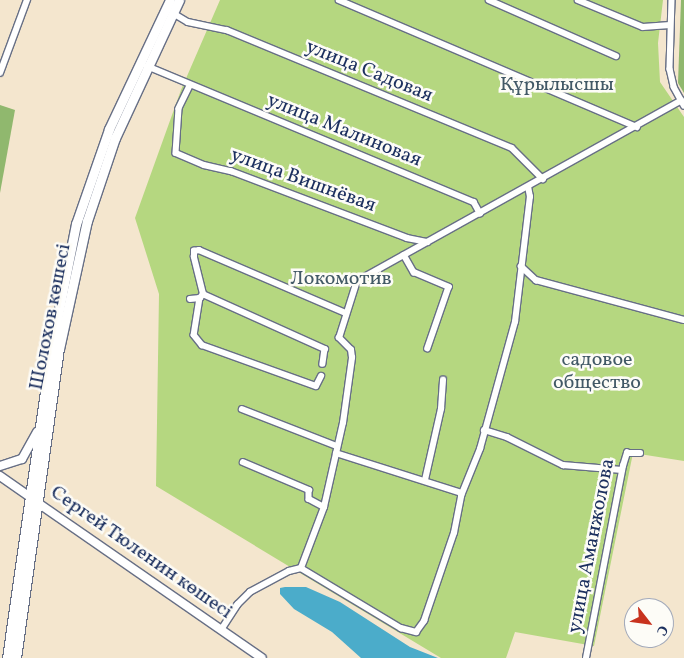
<!DOCTYPE html>
<meta charset="utf-8">
<style>
body{margin:0}
#map{position:relative;width:684px;height:658px;overflow:hidden;background:#f4e6ce;font-family:Vollkorn,serif}
div>[style]{position:absolute}
[style*='--x']{left:calc(var(--x)*1px);top:calc(var(--y)*1px);width:calc(var(--w)*1px);rotate:calc(var(--a)*1deg)}
.green>*{inset:0;background:#b5d780}
.forest>*{inset:0;background:#90b86e}
.water>*{inset:0;background:#4bacca}
.roads{filter:drop-shadow(1px 0 #676f85) drop-shadow(-1px 0 #676f85) drop-shadow(0 1px #676f85) drop-shadow(0 -1px #676f85)}
.minor>*{height:5.5px;margin:-2.75px;padding:0 2.75px;transform-origin:2.75px;border-radius:2.75px;background:#fff}
.secondary>*{height:8px;margin:-4px;padding:0 4px;transform-origin:4px;border-radius:4px;background:#fff}
.trunk>*{height:9px;margin:-4.5px;padding:0 4.5px;transform-origin:4.5px;border-radius:4.5px;background:#fff}
span{translate:-50% -50%;white-space:nowrap;text-align:center;line-height:1.15;-webkit-text-stroke:5px #fdfcf7;paint-order:stroke}
.street-label{font-size:20px;color:#1b2f5e}
.park-label{font-size:20px;color:#425966}
.north{position:absolute;left:624px;top:598px;width:50px;height:50px;box-sizing:border-box;background:#fdfcf7;border:1px solid #a3aaba;border-radius:50%;rotate:120deg;font-size:14px;font-weight:700;line-height:20px;text-align:center;color:#1b2f5e}
.north::after{content:'';display:block;margin:auto;width:18px;height:22px;background:#c8321e;clip-path:polygon(50% 0,100% 100%,50% 72%,0 100%)}
</style>
<div id="map">
<div class="green">
<i style="clip-path:polygon(220px 0,663px 0,658px 43px,660px 82px,684px 117px,684px 461px,633px 453px,594px 646px,515px 632px,506px 658px,441px 658px,156px 486px,159px 294px,135px 218px,181px 90px)"></i>
</div>
<div class="forest">
<i style="clip-path:polygon(681px 0,684px 0,684px 93px,678px 83px)"></i>
<i style="clip-path:polygon(0 105px,15px 110px,0 193px)"></i>
</div>
<div class="water">
<i style="clip-path:polygon(285px 587px,306px 587px,340px 602px,410px 647px,438px 658px,361px 658px,332px 632px,294px 609px,280px 594px,280px 588px)"></i>
</div>
<div class="roads">
<div class="minor">
<i style="--x:339;--y:0;--w:324;--a:23.1"></i>
<i style="--x:489;--y:0;--w:139;--a:23.8"></i>
<i style="--x:578;--y:0;--w:70;--a:22.6"></i>
<i style="--x:643;--y:27;--w:27;--a:-4"></i>
<i style="--x:672;--y:0;--w:69;--a:91.7"></i>
<i style="--x:670;--y:69;--w:18;--a:77"></i>
<i style="--x:674;--y:87;--w:21;--a:61"></i>
<i style="--x:173;--y:13;--w:17;--a:31"></i>
<i style="--x:188;--y:22;--w:40;--a:12"></i>
<i style="--x:227;--y:30;--w:308;--a:22.5"></i>
<i style="--x:512;--y:148;--w:44;--a:45"></i>
<i style="--x:147;--y:66;--w:354;--a:22.6"></i>
<i style="--x:474;--y:202;--w:13;--a:61"></i>
<i style="--x:0;--y:73;--w:78;--a:-69.7"></i>
<i style="--x:190;--y:86;--w:25;--a:116"></i>
<i style="--x:179;--y:109;--w:44;--a:93.9"></i>
<i style="--x:176;--y:153;--w:30;--a:23"></i>
<i style="--x:204;--y:165;--w:28;--a:13"></i>
<i style="--x:231;--y:171;--w:188;--a:20.8"></i>
<i style="--x:407;--y:238;--w:21;--a:11"></i>
<i style="--x:404;--y:255;--w:20;--a:60"></i>
<i style="--x:414;--y:272;--w:38;--a:23"></i>
<i style="--x:449;--y:287;--w:65;--a:109"></i>
<i style="--x:521;--y:266;--w:21;--a:43"></i>
<i style="--x:536;--y:280;--w:153;--a:15.1"></i>
<i style="--x:203;--y:294;--w:134;--a:24.3"></i>
<i style="--x:325;--y:349;--w:15;--a:98"></i>
<i style="--x:200;--y:298;--w:37;--a:99"></i>
<i style="--x:194;--y:335;--w:13;--a:51"></i>
<i style="--x:202;--y:345;--w:121;--a:19.8"></i>
<i style="--x:316;--y:386;--w:11;--a:-63"></i>
<i style="--x:190;--y:299;--w:10;--a:-6"></i>
<i style="--x:200;--y:298;--w:5;--a:-53"></i>
<i style="--x:203;--y:294;--w:38;--a:-104"></i>
<i style="--x:194;--y:257;--w:6;--a:-90"></i>
<i style="--x:194;--y:251;--w:5;--a:-11"></i>
<i style="--x:199;--y:250;--w:160;--a:23.2"></i>
<i style="--x:242;--y:409;--w:102;--a:21.3"></i>
<i style="--x:484;--y:430;--w:24;--a:17"></i>
<i style="--x:507;--y:437;--w:63;--a:26.6"></i>
<i style="--x:563;--y:465;--w:59;--a:4.8"></i>
<i style="--x:336;--y:453;--w:132;--a:17.6"></i>
<i style="--x:243;--y:462;--w:72;--a:23"></i>
<i style="--x:309;--y:490;--w:9;--a:90"></i>
<i style="--x:309;--y:499;--w:17;--a:28"></i>
<i style="--x:425;--y:480;--w:73;--a:-77.3"></i>
<i style="--x:441;--y:409;--w:29;--a:-86"></i>
<i style="--x:301;--y:568;--w:65;--a:-69.3"></i>
<i style="--x:324;--y:507;--w:86;--a:-77.3"></i>
<i style="--x:343;--y:423;--w:66;--a:-82.1"></i>
<i style="--x:352;--y:358;--w:8;--a:-97"></i>
<i style="--x:351;--y:350;--w:17;--a:-135"></i>
<i style="--x:339;--y:338;--w:60;--a:-72.5"></i>
<i style="--x:357;--y:281;--w:371;--a:-29.1"></i>
<i style="--x:221;--y:630;--w:30;--a:-57"></i>
<i style="--x:237;--y:605;--w:18;--a:-45"></i>
<i style="--x:250;--y:592;--w:44;--a:-28.3"></i>
<i style="--x:289;--y:571;--w:12;--a:-14"></i>
<i style="--x:301;--y:568;--w:117;--a:31"></i>
<i style="--x:401;--y:628;--w:16;--a:15"></i>
<i style="--x:416;--y:632;--w:14;--a:-54"></i>
<i style="--x:424;--y:621;--w:93;--a:-71.2"></i>
<i style="--x:454;--y:533;--w:38;--a:-79"></i>
<i style="--x:461;--y:496;--w:51;--a:-68"></i>
<i style="--x:480;--y:449;--w:132;--a:-74.6"></i>
<i style="--x:515;--y:322;--w:126;--a:-83.2"></i>
<i style="--x:530;--y:197;--w:10;--a:-101"></i>
<i style="--x:586;--y:658;--w:196;--a:-79.1"></i>
<i style="--x:623;--y:466;--w:14;--a:-73"></i>
<i style="--x:627;--y:453;--w:13;--a:0"></i>
</div>
<div class="secondary">
<i style="--x:0;--y:466;--w:23;--a:-18"></i>
<i style="--x:22;--y:459;--w:31;--a:-61"></i>
<i style="--x:0;--y:476;--w:35;--a:35"></i>
<i style="--x:38;--y:503;--w:272;--a:34.7"></i>
</div>
<div class="trunk">
<i style="--x:7;--y:658;--w:306;--a:-81.9"></i>
<i style="--x:50;--y:355;--w:134;--a:-78.8"></i>
<i style="--x:76;--y:224;--w:101;--a:-70.8"></i>
<i style="--x:109;--y:129;--w:143;--a:-64.7"></i>
<i style="--x:16;--y:658;--w:312;--a:-82.1"></i>
<i style="--x:59;--y:349;--w:131;--a:-77.7"></i>
<i style="--x:87;--y:221;--w:88;--a:-71.4"></i>
<i style="--x:115;--y:138;--w:152;--a:-65.1"></i>
</div>
</div>
<div class="street-label">
<span style="left:369px;top:72px;rotate:22deg">улица Садовая</span>
<span style="left:344px;top:131px;rotate:22deg">улица Малиновая</span>
<span style="left:303px;top:181px;rotate:20deg">улица Вишнёвая</span>
<span style="left:51px;top:317px;rotate:-79deg">Шолохов көшесі</span>
<span style="left:592px;top:546px;rotate:-79deg">улица Аманжолова</span>
<span style="left:141px;top:553px;rotate:35deg">Сергей Тюленин көшесі</span>
</div>
<div class="park-label">
<span style="left:557px;top:85px">Құрылысшы</span>
<span style="left:341px;top:279px">Локомотив</span>
<span style="left:597px;top:372px">садовое<br>общество</span>
</div>
<div class="north">С</div>
</div>
